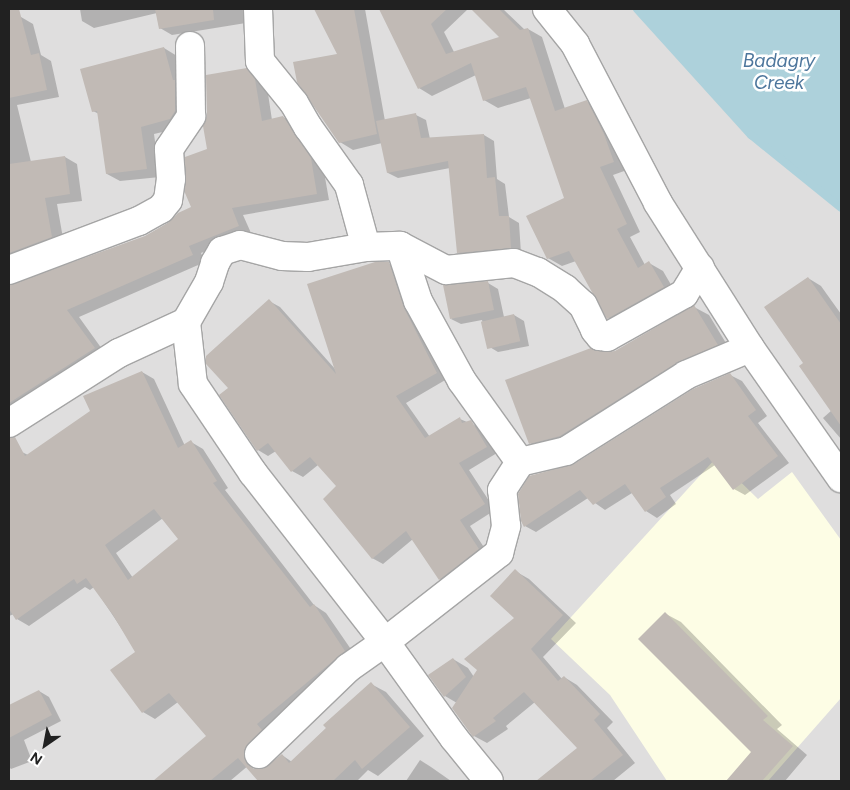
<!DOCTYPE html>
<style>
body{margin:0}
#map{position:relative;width:850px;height:790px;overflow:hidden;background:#f1eee9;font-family:Figtree,sans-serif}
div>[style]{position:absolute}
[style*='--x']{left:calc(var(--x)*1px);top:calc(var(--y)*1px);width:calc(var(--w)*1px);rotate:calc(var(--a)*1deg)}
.residential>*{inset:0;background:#dfdede}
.education>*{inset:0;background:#fdfde5}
.water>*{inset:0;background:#add1db}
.shadow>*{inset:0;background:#0003}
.stream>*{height:8px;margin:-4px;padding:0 4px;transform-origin:4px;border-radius:4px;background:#add1db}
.building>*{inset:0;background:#c1bab5;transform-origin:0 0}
.roads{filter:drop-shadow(1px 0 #a5a5a5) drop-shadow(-1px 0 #a5a5a5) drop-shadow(0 1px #a5a5a5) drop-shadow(0 -1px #a5a5a5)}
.minor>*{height:28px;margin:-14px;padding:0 14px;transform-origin:14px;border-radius:14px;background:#fff}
span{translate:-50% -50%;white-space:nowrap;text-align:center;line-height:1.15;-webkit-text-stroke:5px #fff;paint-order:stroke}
.water-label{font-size:19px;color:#4d769c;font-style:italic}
.frame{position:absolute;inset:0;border:10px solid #212121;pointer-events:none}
.north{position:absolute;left:20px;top:720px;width:50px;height:50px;-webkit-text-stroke:4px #fff;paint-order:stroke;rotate:213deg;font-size:14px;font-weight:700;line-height:20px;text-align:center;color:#212121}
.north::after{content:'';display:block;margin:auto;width:18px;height:22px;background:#212121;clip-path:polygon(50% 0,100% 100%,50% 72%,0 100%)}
</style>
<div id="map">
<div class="residential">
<i style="clip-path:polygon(9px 9px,637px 9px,751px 135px,841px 208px,841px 781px,9px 781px)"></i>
</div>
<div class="education">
<i style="clip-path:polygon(716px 458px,758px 499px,792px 472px,841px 540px,841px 698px,768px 781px,667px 781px,610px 695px,551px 639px)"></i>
</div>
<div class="water">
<i style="clip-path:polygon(637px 9px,841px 9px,841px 208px,751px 135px)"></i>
</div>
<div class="shadow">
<i style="clip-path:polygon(80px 9px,249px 9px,252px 22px,172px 35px,160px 28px,157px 13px,94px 28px,82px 21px)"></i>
<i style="clip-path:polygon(316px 9px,365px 9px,385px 121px,416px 115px,426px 120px,430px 139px,484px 135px,494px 141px,497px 179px,505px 184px,509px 217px,519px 223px,521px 253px,468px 258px,458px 252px,450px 168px,398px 178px,388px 173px,382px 143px,353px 150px,340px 142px,339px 55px)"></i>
<i style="clip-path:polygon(383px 9px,468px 9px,444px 32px,454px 52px,502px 38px,473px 9px,503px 9px,525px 30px,528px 29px,542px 37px,565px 109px,587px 102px,600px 110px,627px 170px,613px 175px,640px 232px,630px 237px,645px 265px,649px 263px,663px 271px,677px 295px,622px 326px,608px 318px,576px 261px,562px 266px,548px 258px,566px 198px,531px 98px,498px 108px,484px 100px,476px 75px,432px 96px,419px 88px,381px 11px)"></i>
<i style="clip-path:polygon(21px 17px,33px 24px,41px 55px,51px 61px,59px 97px,17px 105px,31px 162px,65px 157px,77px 164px,82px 201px,57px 204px,64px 244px,9px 268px,9px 20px)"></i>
<i style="clip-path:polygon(164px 48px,177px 56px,184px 127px,154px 134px,160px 177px,120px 181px,107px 174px,99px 114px,93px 111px)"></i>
<i style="clip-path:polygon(247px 70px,259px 77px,267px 87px,272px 120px,283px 117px,296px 124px,323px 166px,329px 200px,243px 215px,251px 233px,201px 253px,205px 262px,79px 317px,107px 356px,9px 412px,9px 287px,145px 237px,192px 208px,208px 149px)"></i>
<i style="clip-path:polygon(388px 263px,399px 270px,447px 379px,406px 403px,430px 437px,460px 419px,481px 428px,497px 453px,469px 470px,495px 510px,470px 526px,489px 555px,450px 586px,440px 579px,413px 539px,383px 564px,372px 558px,338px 486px,318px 465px,303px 477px,292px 471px,276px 451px,268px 456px,258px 450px,230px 388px,269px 301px,280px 307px,336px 370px)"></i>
<i style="clip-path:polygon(808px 278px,821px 286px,841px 314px,841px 439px,823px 418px,832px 410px,805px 363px)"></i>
<i style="clip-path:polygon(488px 283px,498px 289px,504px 317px,514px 315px,524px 321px,529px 346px,498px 352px,488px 346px,482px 320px,461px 324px,451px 319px)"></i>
<i style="clip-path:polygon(694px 307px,709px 315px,732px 353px,545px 452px,530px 443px,605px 354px,615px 352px)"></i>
<i style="clip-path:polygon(evenodd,142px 372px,154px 379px,185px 446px,191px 442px,203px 449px,228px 488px,225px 490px,314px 605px,326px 613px,357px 658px,256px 766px,254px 768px,249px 765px,230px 781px,155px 781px,208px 736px,178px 702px,155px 719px,143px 712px,137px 652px,94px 587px,90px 590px,85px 587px,29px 626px,17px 619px,14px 614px,9px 616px,9px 458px,22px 452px,28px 455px,92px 411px,142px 372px,163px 518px,180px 539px,133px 578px,116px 553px,163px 518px)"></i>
<i style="clip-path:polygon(730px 375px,742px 381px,767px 416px,758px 423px,789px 463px,745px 495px,734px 489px,715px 465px,670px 495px,676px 504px,657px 518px,646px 511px,632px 493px,605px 510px,588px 498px,536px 532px,525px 526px,575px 465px)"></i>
<i style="clip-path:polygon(515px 571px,529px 579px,576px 623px,543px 657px,562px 679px,564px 677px,577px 685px,613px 722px,607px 728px,635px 763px,613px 781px,538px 781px,579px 748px,535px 702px,506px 726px,508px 729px,487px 743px,474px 736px,457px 703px,445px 696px,453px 659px,468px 668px,474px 677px,515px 618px)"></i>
<i style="clip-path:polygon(666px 614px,681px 622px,782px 725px,777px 729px,807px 755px,785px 781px,727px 781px,753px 752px)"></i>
<i style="clip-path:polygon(371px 684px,386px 692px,424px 736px,378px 776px,368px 770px,357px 781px,271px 781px,260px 770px,270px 767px,282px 755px,292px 762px)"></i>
<i style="clip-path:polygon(39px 691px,49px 697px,61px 721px,24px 740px,32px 761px,11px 769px,9px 767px,9px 707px)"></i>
<i style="clip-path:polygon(420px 760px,431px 767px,451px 781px,406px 781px)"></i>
</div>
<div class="stream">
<i style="--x:637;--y:9;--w:170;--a:47.9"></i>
<i style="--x:751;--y:135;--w:116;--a:39"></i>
</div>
<div class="building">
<i style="clip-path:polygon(9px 9px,19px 9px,31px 55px,39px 53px,47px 90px,9px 98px)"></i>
<i style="clip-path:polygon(155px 9px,213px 9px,214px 20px,159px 29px)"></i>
<i style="clip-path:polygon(314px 9px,354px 9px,377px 134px,339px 143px,297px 82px,293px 62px,337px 54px)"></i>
<i style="clip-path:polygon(379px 9px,447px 9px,431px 24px,446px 54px,499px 37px,471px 9px,499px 9px,520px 30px,528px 28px,555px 111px,587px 100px,604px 134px,614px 162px,600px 167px,627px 224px,617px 229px,638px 268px,649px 261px,664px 287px,607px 319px,569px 251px,547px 259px,526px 216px,564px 198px,526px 87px,483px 101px,471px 63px,418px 89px)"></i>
<i style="clip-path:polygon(164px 47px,173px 80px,175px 80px,175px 111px,170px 119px,141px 127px,147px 169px,106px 174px,97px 111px,92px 112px,80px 69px)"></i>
<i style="clip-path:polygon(247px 68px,255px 79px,262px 121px,283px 116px,311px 158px,317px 194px,232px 208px,239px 226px,189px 246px,193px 255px,67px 310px,95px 348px,9px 403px,9px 285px,145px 236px,168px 223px,178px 213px,191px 207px,185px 193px,185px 157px,207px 149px,203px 126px,207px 116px,206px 75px)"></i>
<i style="clip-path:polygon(416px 113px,421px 138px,484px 134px,487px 178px,495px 177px,499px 216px,509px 216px,511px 248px,457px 253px,448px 161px,387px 173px,376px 121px)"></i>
<i style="clip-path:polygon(65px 156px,70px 194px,45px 198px,52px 237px,9px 253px,9px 164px)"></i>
<i style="clip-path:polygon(375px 262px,389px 262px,404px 308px,437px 373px,396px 396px,425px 438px,460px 417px,462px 423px,471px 420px,487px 447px,459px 463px,485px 504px,460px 520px,479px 549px,439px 580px,406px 531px,372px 559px,323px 499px,336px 486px,310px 457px,291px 472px,268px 443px,257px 451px,219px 395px,228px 388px,206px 364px,206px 356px,269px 299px,336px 374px,307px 284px)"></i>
<i style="clip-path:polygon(808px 277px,841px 324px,841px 426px,799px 366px,803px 363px,764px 307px)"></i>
<i style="clip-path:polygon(488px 281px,494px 310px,450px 319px,443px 285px)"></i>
<i style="clip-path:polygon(694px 305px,718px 345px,678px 362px,560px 436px,529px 444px,505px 380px,591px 348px,605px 352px,615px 351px)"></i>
<i style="left:514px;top:314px;width:28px;height:34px;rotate:77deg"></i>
<i style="clip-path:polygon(evenodd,142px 371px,178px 448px,191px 440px,217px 481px,213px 483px,310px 607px,314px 604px,345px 651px,257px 724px,262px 730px,244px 750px,244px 757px,247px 764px,254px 769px,263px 769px,282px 754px,289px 763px,326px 728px,323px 725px,371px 682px,410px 727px,362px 769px,355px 760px,333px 781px,258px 781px,238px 758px,210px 781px,153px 781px,206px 736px,169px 693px,142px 713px,110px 670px,135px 652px,113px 615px,86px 578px,77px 584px,74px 579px,16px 620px,9px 609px,9px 438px,15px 437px,25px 456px,90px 411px,83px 396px,142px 371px,154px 509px,178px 539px,128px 580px,105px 545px,154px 509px)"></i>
<i style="clip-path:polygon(730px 373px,756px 410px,748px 416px,778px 456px,733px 490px,708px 457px,660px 488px,666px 497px,645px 512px,625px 484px,593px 505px,580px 490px,524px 527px,521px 521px,518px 494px,529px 476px,574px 464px,693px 389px)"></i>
<i style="clip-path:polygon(515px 569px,563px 615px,531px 649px,558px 681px,564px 676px,600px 714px,594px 720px,623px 755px,590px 781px,536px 781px,577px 748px,524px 692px,493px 718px,496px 721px,473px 737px,452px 708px,477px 670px,464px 659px,514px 618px,490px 596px)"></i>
<i style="clip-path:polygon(665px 612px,768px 716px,763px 720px,793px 746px,762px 781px,726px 781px,751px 752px,638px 639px)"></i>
<i style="clip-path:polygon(453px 658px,466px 677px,444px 697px,428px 675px)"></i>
<i style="clip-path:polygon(39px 690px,52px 715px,9px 738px,9px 705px)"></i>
</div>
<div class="roads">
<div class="minor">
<i style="--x:258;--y:9;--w:52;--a:87.8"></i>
<i style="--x:260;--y:61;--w:54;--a:51"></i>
<i style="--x:294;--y:103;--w:28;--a:60"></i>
<i style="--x:308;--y:127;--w:71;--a:54.7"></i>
<i style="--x:349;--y:185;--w:64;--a:74.7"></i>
<i style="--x:547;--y:9;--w:45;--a:51.3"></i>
<i style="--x:575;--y:44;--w:179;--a:62.4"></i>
<i style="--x:658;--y:203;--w:172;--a:57.6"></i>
<i style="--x:750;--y:348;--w:159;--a:55"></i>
<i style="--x:400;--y:246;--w:58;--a:71.9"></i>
<i style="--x:418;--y:301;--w:91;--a:61.2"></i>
<i style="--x:462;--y:381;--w:100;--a:54.4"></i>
<i style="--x:9;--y:270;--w:139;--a:-20.7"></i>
<i style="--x:139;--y:221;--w:25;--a:-29"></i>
<i style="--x:161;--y:209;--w:11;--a:-52"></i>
<i style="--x:168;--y:200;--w:21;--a:-82"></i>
<i style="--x:171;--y:179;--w:30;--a:-94"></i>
<i style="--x:169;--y:149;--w:40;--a:-56"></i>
<i style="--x:191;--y:116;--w:70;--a:-90.8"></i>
<i style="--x:186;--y:322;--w:46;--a:-60.1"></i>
<i style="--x:209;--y:282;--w:20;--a:-72"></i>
<i style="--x:215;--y:263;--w:14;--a:-60"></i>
<i style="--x:222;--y:251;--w:19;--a:-18"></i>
<i style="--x:240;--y:245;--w:43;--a:14.7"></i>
<i style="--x:282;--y:256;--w:26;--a:2"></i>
<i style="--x:308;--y:257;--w:59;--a:-9.8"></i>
<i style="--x:366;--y:247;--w:34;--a:-2"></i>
<i style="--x:400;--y:246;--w:52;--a:27.6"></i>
<i style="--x:446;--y:270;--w:68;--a:-5.9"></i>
<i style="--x:514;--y:263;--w:26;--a:21"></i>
<i style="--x:538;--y:272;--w:32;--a:32"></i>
<i style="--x:565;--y:289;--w:24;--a:42"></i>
<i style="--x:583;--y:305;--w:28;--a:64"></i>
<i style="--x:595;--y:330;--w:8;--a:50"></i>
<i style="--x:600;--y:336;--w:7;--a:8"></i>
<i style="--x:607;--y:337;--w:88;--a:-29.2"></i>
<i style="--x:684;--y:294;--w:31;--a:-59"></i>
<i style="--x:9;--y:423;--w:130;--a:-32.5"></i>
<i style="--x:119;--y:353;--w:74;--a:-24.8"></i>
<i style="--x:186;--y:322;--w:62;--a:83.6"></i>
<i style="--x:193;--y:384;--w:107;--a:56"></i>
<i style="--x:253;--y:473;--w:214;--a:52"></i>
<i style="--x:385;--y:642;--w:118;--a:54.3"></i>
<i style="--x:454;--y:738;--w:55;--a:50.9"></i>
<i style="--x:259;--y:754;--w:124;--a:-44"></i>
<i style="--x:348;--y:668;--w:45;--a:-35.1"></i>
<i style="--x:385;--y:642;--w:145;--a:-38"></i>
<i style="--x:499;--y:553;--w:28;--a:-75"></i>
<i style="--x:506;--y:526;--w:36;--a:-96"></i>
<i style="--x:502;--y:490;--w:33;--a:-57"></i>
<i style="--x:520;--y:462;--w:47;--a:-13.4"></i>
<i style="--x:566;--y:451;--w:142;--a:-32.3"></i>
<i style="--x:686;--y:375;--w:69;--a:-22.9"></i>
</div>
</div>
<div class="water-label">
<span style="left:779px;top:72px">Badagry<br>Creek</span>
</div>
<div class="frame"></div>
<div class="north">N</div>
</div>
